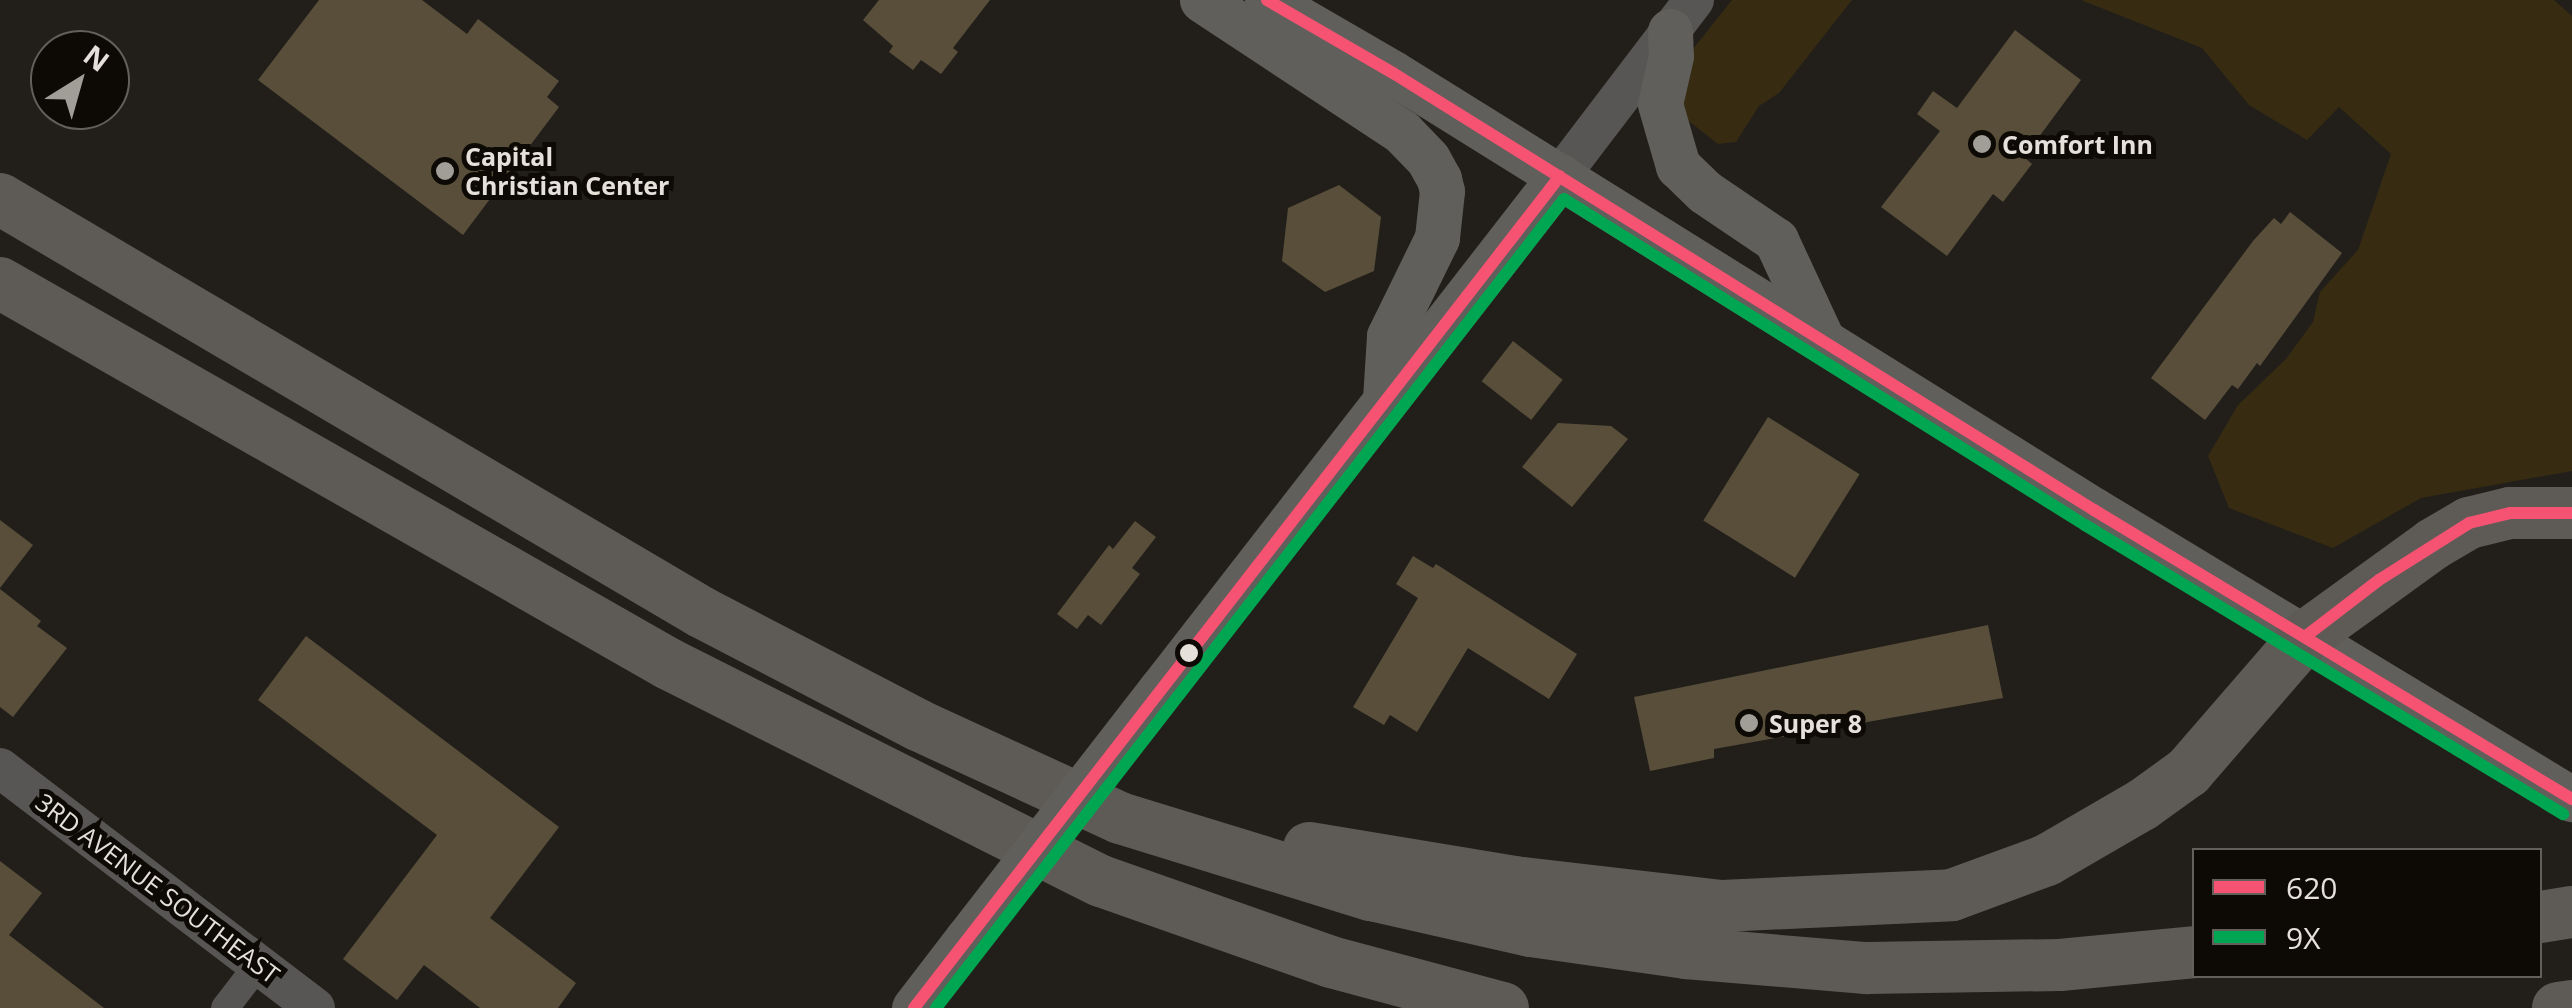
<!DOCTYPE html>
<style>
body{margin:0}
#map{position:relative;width:2572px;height:1008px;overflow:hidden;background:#221f1a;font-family:"Open Sans",sans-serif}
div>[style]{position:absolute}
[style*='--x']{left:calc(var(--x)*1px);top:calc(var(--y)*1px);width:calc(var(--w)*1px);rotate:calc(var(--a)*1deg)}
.green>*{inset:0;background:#372b12}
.building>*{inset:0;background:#584e3a;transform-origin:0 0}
.street>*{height:28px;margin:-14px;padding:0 14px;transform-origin:14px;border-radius:14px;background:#565553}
.secondary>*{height:40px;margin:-20px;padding:0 20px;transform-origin:20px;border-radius:20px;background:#585654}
.primary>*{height:45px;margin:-22.5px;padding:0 22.5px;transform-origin:22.5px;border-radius:22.5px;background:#605f5b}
.highway>*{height:52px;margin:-26px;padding:0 26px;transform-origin:26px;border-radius:26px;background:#5e5b57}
.primary-bridge>*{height:45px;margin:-22.5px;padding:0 22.5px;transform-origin:22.5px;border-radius:22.5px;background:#605f5b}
.bus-1>*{height:12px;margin:-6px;padding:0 6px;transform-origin:6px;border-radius:6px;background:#f65372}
.bus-2>*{height:12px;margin:-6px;padding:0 6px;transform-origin:6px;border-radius:6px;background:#00a651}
.dots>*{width:28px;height:28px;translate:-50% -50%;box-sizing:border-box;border:5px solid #0d0a06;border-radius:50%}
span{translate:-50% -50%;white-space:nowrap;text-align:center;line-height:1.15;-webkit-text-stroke:10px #0d0a06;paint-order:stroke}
.poi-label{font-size:25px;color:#e5e1da;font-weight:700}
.left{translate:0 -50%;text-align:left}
.street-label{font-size:25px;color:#e5e1da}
.legend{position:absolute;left:2192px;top:848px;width:350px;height:130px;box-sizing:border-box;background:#0d0a06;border:2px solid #63605b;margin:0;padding:12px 18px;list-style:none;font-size:30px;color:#e5e1da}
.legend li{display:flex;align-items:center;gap:20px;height:50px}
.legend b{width:50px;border:2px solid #63605b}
.north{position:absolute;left:30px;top:30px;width:100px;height:100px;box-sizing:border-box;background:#0d0a06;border:2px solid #63605b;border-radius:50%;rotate:37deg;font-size:28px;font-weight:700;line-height:40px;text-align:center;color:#e5e1da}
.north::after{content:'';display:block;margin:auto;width:35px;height:45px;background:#a19d97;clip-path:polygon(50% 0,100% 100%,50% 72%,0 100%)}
</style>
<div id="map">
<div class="green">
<i style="clip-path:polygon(1732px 0,1852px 0,1779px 93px,1759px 106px,1736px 142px,1718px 144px,1676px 111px,1681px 64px)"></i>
<i style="clip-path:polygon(2081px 0,2554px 0,2572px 16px,2572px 471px,2421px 498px,2333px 548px,2229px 508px,2208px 456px,2238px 405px,2286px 359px,2313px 322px,2320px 292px,2358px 250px,2391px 154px,2339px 107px,2307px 140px,2249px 105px,2202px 48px)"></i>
</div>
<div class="building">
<i style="clip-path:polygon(319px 0,422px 0,467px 34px,478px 19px,559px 81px,547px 97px,559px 107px,463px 235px,258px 80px)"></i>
<i style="clip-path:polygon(879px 0,990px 0,953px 48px,958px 52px,941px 74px,921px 60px,913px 70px,889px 52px,893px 46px,863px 20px)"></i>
<i style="clip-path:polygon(2015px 30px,2081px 80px,2024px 157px,2032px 164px,2003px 202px,1993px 194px,1947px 256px,1881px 207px,1940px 131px,1917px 114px,1933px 91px,1957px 108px)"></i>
<i style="clip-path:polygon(1339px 185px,1381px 217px,1374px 271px,1325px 292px,1282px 261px,1288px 208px)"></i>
<i style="clip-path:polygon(2290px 212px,2342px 253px,2260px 366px,2257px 363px,2238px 389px,2232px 385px,2205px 420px,2151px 378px,2253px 241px,2274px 218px,2281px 224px)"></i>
<i style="left:1513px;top:341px;width:63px;height:51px;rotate:38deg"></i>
<i style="left:1768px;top:417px;width:108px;height:122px;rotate:32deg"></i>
<i style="clip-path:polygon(1558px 423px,1611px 426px,1628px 439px,1572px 507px,1522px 467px)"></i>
<i style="clip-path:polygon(0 520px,33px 545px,0 588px)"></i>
<i style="clip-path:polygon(1135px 521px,1156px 537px,1132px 568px,1140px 574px,1101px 625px,1088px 615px,1077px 629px,1057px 614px,1109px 545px,1113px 549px)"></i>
<i style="clip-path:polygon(1413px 556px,1433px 568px,1436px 564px,1577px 654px,1549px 699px,1468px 648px,1417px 732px,1390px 715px,1384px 725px,1353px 707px,1418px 598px,1396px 584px)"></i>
<i style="clip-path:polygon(0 589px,41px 621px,37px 626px,67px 648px,13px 717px,0 707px)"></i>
<i style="clip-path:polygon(1988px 625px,2003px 698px,1714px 749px,1714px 758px,1650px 771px,1634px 697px)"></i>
<i style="clip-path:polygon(306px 636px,559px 827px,490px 918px,576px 983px,558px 1008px,480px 1008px,424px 965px,397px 1000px,343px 959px,437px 835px,258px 700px)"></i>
<i style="clip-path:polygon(0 861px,42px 893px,9px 935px,104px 1008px,0 1008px)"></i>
</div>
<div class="street">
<i style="--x:225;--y:1008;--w:54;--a:-52.5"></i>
</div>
<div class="secondary">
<i style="--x:1560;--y:176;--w:221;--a:-52.7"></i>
<i style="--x:0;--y:768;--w:396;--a:37.3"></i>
</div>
<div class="primary">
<i style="--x:1202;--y:0;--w:240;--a:33.4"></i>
<i style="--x:1402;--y:132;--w:37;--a:46"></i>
<i style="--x:1428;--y:159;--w:23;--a:61"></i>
<i style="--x:1439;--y:179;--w:12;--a:76"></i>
<i style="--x:1442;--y:191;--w:47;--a:96.1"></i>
<i style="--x:1437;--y:238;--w:109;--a:116.1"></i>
<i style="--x:1389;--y:336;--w:64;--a:93.6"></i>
<i style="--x:1267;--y:0;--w:146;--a:30.1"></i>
<i style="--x:1393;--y:73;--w:826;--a:31.94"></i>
<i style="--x:2094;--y:510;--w:559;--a:31.16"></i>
<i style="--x:1670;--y:31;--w:25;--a:88"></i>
<i style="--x:1671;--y:56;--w:49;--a:102.9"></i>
<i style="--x:1660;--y:104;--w:65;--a:73.8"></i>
<i style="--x:1678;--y:166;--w:37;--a:44"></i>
<i style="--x:1705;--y:192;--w:86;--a:34.1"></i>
<i style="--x:1776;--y:240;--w:107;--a:65.1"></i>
<i style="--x:1161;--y:689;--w:650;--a:-52.13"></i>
<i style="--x:914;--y:1008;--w:87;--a:-52.5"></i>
</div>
<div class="highway">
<i style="--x:0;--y:199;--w:814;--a:30.5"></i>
<i style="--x:701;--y:612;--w:245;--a:27.5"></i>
<i style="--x:918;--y:725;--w:222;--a:24.7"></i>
<i style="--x:1120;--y:818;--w:263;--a:17.1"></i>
<i style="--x:1371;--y:895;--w:164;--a:12.7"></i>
<i style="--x:1531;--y:931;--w:157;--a:8.1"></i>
<i style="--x:1686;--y:953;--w:181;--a:4.8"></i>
<i style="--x:1866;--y:968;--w:194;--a:-0.9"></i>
<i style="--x:2060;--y:965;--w:135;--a:-5.5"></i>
<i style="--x:0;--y:283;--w:770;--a:29.66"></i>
<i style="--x:669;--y:664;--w:483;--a:26.7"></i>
<i style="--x:1101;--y:881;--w:244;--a:19.4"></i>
<i style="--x:1331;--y:962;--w:178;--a:15"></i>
<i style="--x:1309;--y:848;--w:208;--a:9.4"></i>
<i style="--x:1514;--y:882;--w:209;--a:6.6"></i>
<i style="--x:1722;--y:906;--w:230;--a:-2.7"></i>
<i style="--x:1952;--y:895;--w:101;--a:-20.2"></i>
<i style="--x:2047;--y:860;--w:110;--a:-30.1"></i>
<i style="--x:2142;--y:805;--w:57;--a:-35.7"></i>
<i style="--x:2188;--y:772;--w:180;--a:-49.1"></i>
<i style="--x:2306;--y:636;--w:157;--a:-35.9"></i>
<i style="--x:2433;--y:544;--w:42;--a:-30.3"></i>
<i style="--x:2469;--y:523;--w:42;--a:-13.7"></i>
<i style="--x:2510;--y:513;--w:62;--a:0"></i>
<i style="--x:2540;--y:917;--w:32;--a:-9"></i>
<i style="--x:2558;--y:1008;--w:14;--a:-8"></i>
</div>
<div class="primary-bridge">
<i style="--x:967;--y:939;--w:316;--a:-52.2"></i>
</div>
<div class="bus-1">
<i style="--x:1267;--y:0;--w:146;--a:30.1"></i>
<i style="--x:1393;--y:73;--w:826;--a:31.94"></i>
<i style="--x:2094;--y:510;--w:559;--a:31.16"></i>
<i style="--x:2306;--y:636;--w:92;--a:-37.5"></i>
<i style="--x:2379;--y:580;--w:107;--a:-32.3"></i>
<i style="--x:2469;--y:523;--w:42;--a:-13.7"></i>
<i style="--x:2510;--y:513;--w:62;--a:0"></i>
<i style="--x:914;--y:1008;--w:1053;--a:-52.17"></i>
</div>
<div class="bus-2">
<i style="--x:936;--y:1008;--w:1024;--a:-52.18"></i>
<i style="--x:1564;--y:199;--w:615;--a:32.04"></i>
<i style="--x:2085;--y:525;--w:559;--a:31.16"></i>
</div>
<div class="dots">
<i style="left:1982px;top:144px;background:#a19d97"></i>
<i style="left:445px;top:171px;background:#a19d97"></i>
<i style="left:1189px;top:653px;background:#e5e1da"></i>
<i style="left:1749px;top:723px;background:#a19d97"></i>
</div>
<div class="poi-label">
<span class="left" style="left:2002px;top:144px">Comfort Inn</span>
<span class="left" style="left:465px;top:171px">Capital<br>Christian Center</span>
<span class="left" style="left:1769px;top:723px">Super 8</span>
</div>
<div class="street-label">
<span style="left:158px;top:888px;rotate:37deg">3RD AVENUE SOUTHEAST</span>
</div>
<ul class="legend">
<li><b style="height:12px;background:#f65372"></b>620</li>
<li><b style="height:12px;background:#00a651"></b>9X</li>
</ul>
<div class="north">N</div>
</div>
